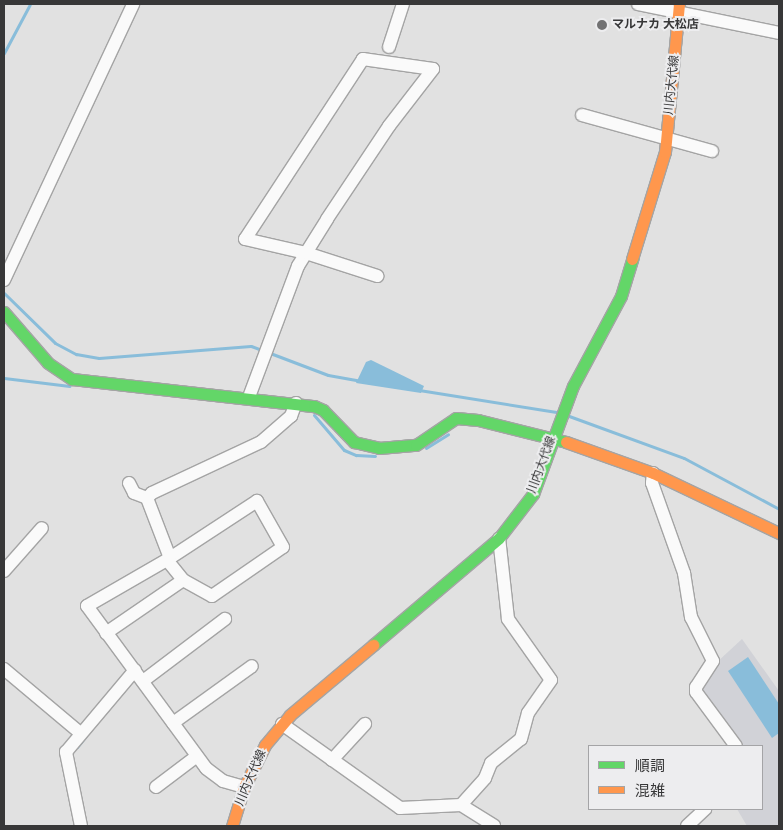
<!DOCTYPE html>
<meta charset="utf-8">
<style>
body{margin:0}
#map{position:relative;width:783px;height:830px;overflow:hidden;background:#e1e1e1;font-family:"Fira Sans","Noto Sans JP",sans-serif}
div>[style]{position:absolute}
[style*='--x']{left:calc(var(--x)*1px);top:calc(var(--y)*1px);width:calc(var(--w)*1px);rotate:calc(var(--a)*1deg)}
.built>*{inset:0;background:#d1d2d7}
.water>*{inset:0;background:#89bdda}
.stream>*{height:3px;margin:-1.5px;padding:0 1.5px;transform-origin:1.5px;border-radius:1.5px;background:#89bdda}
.roads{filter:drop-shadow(1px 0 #a4a4a4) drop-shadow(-1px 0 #a4a4a4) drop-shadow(0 1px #a4a4a4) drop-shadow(0 -1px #a4a4a4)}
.street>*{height:12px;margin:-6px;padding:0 6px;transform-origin:6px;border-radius:6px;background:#fafafa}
.fast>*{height:11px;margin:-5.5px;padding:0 5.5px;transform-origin:5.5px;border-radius:5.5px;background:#63d668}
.slow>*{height:11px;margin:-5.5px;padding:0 5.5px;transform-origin:5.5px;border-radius:5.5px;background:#ff974d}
.dots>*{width:14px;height:14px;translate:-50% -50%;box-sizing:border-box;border:2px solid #ededef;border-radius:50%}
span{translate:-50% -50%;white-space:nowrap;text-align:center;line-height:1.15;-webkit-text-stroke:4px #ededef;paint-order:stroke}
.poi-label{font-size:12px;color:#373738;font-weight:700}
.left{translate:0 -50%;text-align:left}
.street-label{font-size:12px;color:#373738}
.frame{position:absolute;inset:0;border:5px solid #373738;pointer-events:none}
.legend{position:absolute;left:588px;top:745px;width:175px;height:65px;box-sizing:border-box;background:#ededef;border:1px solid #a4a4a6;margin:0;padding:6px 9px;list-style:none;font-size:15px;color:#373738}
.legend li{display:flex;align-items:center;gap:10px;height:25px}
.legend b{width:25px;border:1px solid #a4a4a6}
</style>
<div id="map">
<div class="built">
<i style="clip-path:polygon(742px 639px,779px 691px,779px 826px,747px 826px,737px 809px,762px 809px,762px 746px,742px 746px,702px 694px,702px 687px,716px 663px)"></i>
</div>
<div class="water">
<i style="clip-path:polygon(371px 360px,424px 386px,421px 393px,356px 383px,366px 362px)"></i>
<i style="clip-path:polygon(748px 657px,779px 704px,779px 733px,772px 738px,728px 671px)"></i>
</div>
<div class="stream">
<i style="--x:4;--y:53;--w:55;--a:-62"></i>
<i style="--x:4;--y:293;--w:71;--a:44.4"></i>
<i style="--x:55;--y:343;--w:24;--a:28"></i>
<i style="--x:76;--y:354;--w:23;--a:10"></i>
<i style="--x:99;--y:358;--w:152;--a:-4.5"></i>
<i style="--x:251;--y:346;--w:14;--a:21"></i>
<i style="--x:270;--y:353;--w:62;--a:20.8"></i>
<i style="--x:328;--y:375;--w:34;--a:10"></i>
<i style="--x:4;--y:378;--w:66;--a:6.9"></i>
<i style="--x:419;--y:390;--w:139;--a:9.1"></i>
<i style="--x:314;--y:415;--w:46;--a:49.4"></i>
<i style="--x:344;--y:450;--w:13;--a:23"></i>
<i style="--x:356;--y:455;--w:19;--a:3"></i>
<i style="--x:569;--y:416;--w:122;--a:20.1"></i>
<i style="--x:684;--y:458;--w:108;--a:28.2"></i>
<i style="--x:426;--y:448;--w:26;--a:-32"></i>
<i style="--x:77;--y:747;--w:13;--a:-51"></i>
</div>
<div class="roads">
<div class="street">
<i style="--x:638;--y:4;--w:144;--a:11.6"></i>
<i style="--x:389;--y:47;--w:45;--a:-72"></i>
<i style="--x:582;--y:115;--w:135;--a:15.5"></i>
<i style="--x:4;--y:280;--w:305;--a:-64.9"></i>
<i style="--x:249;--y:397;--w:140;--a:-69.5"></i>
<i style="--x:298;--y:266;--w:15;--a:-58"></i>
<i style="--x:306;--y:253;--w:40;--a:-58"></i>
<i style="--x:327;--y:219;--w:112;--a:-56.3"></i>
<i style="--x:389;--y:126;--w:72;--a:-52.3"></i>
<i style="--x:433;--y:69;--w:71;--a:-171.9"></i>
<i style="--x:363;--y:59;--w:215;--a:123.2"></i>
<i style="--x:245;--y:239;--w:63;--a:12.9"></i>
<i style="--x:306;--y:253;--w:75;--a:17.9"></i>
<i style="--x:653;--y:473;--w:10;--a:96"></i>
<i style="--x:652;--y:483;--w:96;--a:70.4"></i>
<i style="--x:684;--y:573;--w:45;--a:81"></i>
<i style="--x:691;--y:617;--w:49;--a:63.4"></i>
<i style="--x:713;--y:661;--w:31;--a:123"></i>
<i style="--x:696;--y:687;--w:5;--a:90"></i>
<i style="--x:696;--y:692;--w:67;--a:53.5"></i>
<i style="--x:129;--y:483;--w:11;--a:63"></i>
<i style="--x:134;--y:493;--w:14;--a:21"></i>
<i style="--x:167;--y:560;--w:26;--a:51"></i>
<i style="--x:4;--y:571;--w:57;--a:-48.5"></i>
<i style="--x:106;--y:633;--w:93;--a:-34.5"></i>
<i style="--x:183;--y:580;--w:33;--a:29"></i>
<i style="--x:212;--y:596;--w:86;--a:-34.6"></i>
<i style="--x:283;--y:547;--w:53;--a:-119.5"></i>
<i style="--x:257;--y:501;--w:104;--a:146.8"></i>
<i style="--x:4;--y:669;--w:98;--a:40"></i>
<i style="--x:143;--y:681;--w:103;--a:-37.1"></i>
<i style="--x:173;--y:723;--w:97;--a:-35.8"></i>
<i style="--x:282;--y:724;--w:145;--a:35.4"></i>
<i style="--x:400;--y:808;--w:61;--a:-2.8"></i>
<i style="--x:461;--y:805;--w:39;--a:32"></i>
<i style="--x:332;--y:760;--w:49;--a:-47.5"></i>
<i style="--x:156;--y:787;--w:51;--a:-37.1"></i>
<i style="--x:244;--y:787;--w:22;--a:-164"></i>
<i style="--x:223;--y:781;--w:21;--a:-143"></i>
<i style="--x:206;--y:768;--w:201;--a:-126.3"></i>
<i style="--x:87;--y:606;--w:96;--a:-30"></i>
<i style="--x:170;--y:558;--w:64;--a:-111"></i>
<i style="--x:147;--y:498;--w:7;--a:-45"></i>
<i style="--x:152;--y:493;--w:120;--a:-25.1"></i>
<i style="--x:261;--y:442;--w:40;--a:-41"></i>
<i style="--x:291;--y:416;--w:14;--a:-69"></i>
<i style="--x:461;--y:805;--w:36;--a:-48"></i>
<i style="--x:485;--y:778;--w:16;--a:-68"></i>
<i style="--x:491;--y:763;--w:38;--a:-39"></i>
<i style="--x:521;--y:739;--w:27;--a:-75"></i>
<i style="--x:528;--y:713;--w:40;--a:-55.1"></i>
<i style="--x:551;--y:680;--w:75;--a:-125.2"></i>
<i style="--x:508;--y:619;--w:81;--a:-96.3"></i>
<i style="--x:81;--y:826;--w:76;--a:-101.5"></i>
<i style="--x:66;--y:752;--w:107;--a:-49.9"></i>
<i style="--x:687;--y:826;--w:25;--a:-43"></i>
</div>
<div class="fast">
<i style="--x:4;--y:312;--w:67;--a:49.2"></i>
<i style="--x:48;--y:363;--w:29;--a:34"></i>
<i style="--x:72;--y:379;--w:244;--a:6.4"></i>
<i style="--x:314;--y:406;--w:10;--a:24"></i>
<i style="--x:323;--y:410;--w:45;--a:45.9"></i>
<i style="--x:354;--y:442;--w:26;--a:13"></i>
<i style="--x:379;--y:448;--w:37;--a:-5"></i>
<i style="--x:416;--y:445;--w:48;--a:-34"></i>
<i style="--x:456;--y:418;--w:22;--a:5"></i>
<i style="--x:478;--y:420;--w:91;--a:14"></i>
<i style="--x:373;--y:645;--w:165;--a:-40.3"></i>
<i style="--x:499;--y:538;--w:56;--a:-52.3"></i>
<i style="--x:533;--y:494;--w:115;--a:-69.7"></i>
<i style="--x:573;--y:386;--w:102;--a:-61.9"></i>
<i style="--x:621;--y:296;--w:39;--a:-73"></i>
</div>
<div class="slow">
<i style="--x:632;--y:259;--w:112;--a:-72.9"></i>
<i style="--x:665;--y:152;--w:149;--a:-84.6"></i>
<i style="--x:566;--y:442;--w:92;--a:19.6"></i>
<i style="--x:653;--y:473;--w:140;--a:25.5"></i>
<i style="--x:232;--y:826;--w:41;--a:-72.9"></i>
<i style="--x:244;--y:787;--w:47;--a:-63.4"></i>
<i style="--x:265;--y:745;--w:39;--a:-50"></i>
<i style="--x:290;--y:715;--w:109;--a:-40.1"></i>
</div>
</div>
<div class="dots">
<i style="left:602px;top:25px;background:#727273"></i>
</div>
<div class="poi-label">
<span class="left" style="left:612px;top:25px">マルナカ 大松店</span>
</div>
<div class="street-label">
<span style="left:672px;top:85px;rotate:-84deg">川内大代線</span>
<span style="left:542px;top:465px;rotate:-70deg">川内大代線</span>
<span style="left:251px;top:778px;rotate:-67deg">川内大代線</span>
</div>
<div class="frame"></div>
<ul class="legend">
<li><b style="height:6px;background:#63d668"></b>順調</li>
<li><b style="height:6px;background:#ff974d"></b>混雑</li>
</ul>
</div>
